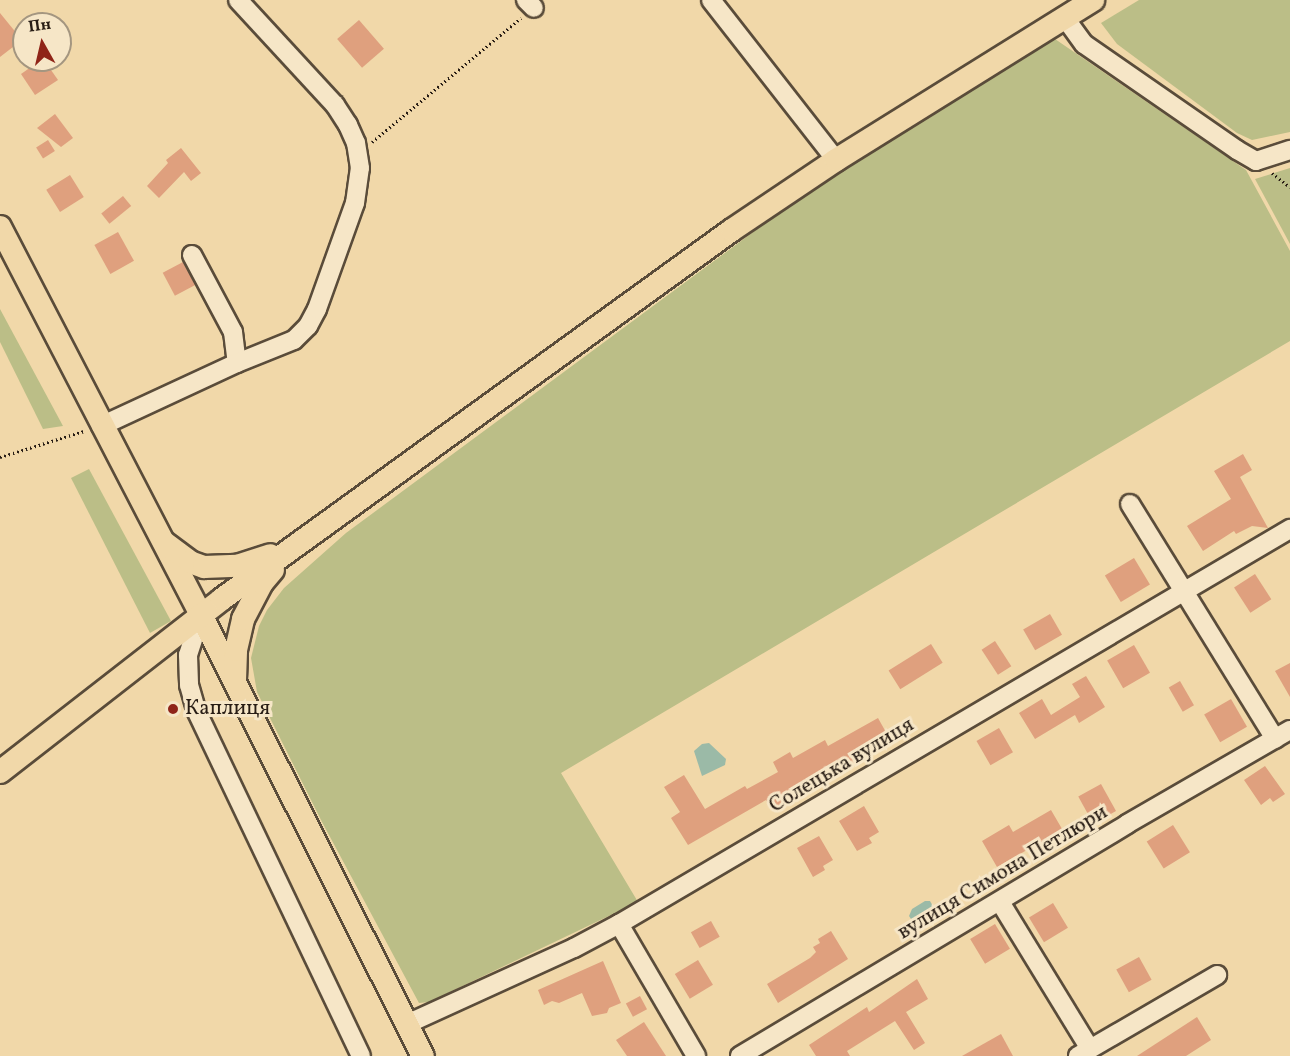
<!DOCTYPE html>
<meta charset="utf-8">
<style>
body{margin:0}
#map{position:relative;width:1290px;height:1056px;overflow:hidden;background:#f1d8a9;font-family:Vollkorn,serif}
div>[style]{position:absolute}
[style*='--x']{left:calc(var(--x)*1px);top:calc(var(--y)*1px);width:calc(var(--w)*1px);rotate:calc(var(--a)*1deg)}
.green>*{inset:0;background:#bbbe87}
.water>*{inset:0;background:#9bbaa7}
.building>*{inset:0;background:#dfa07e;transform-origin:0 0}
.path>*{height:3px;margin-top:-1.5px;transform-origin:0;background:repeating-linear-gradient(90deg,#281d15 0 1.5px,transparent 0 4.5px)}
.roads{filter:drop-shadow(2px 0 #5a4c3a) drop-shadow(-2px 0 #5a4c3a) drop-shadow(0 2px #5a4c3a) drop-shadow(0 -2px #5a4c3a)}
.minor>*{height:18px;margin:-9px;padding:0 9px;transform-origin:9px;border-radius:9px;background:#f6e6c7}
.major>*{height:22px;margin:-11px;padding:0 11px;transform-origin:11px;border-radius:11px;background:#f1d8a9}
.dots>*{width:16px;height:16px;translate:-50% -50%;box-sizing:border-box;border:3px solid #f6e6c7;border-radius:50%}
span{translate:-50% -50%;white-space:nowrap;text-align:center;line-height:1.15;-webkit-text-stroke:6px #f6e6c7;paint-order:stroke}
.poi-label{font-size:21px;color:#281d15}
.left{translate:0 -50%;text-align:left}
.street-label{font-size:21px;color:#281d15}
.north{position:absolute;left:12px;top:12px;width:60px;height:60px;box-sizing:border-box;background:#f6e6c7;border:2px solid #a49680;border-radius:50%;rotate:352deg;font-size:16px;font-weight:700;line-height:24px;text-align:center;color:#281d15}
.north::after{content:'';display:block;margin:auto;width:21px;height:27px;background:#8f2418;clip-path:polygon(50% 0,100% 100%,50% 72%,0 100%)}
</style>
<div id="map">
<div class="green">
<i style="clip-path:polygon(1139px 0,1290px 0,1290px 132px,1252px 140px,1237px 133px,1117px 44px,1101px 23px)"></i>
<i style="clip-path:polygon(1055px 39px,1246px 170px,1290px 251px,1290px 341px,561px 773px,638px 902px,429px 1002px,419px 1003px,322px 822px,257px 692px,251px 658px,259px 626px,267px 610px,284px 588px,346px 533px,806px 193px,1005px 63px,1020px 61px)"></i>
<i style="clip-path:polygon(1290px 168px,1290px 244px,1255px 179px)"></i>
<i style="clip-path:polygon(0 309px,63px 426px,43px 429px,0 342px)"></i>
<i style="clip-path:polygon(89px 469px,171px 621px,150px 633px,71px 478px)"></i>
</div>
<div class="water">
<i style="clip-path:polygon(709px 743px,726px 759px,725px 765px,702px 776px,694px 751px,702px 744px)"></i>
<i style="clip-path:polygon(925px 901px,930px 901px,937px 913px,916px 926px,909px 916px,912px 909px)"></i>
</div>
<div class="building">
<i style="clip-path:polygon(0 13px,22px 40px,0 57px)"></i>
<i style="left:359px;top:20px;width:38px;height:29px;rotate:49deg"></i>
<i style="clip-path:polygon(41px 60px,44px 60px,58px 80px,35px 95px,21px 74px)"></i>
<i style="clip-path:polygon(55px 114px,73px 138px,61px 147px,37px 128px)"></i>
<i style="left:48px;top:140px;width:13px;height:14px;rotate:58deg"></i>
<i style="clip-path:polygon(181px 148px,201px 173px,191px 181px,184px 172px,159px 198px,147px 186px,168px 163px,166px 160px)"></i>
<i style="left:70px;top:175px;width:26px;height:28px;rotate:58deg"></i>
<i style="left:123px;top:196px;width:13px;height:28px;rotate:51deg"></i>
<i style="left:118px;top:232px;width:33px;height:27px;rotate:61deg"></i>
<i style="left:183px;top:262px;width:26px;height:23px;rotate:62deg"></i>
<i style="clip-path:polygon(1243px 454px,1252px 470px,1240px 477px,1268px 528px,1252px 526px,1236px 534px,1234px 531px,1203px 551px,1187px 526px,1231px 499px,1214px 471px)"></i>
<i style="left:1134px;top:558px;width:31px;height:34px;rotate:59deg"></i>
<i style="left:1255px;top:574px;width:30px;height:25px;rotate:57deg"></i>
<i style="left:1050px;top:614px;width:24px;height:31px;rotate:60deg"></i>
<i style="left:995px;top:641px;width:30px;height:16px;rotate:57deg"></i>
<i style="left:931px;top:644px;width:22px;height:50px;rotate:58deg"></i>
<i style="left:1134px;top:645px;width:32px;height:31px;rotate:60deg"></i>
<i style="clip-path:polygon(1290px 663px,1290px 697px,1275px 671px)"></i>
<i style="clip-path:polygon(1086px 676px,1105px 707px,1079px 723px,1075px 715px,1035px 739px,1019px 713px,1042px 699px,1051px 715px,1080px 697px,1072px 684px)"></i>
<i style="left:1180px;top:681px;width:28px;height:13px;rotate:60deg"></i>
<i style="left:1231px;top:699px;width:32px;height:31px;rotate:60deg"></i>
<i style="clip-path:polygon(878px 718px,892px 743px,772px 810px,766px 800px,688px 845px,671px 818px,680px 812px,664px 787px,684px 775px,705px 809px,745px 786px,747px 789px,778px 772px,773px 762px,790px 752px,793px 758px,825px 740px,828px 746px)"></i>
<i style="left:999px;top:728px;width:28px;height:26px;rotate:60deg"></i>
<i style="clip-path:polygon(1265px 766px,1285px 794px,1273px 802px,1270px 798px,1261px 805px,1244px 780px)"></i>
<i style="left:1101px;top:784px;width:31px;height:26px;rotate:61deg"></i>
<i style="clip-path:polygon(864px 806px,879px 832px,869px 838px,872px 843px,857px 851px,839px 821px)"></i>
<i style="clip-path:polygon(1051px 810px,1065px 834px,1042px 848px,1039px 843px,997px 867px,982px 841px,1009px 825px,1013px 832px)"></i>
<i style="left:1173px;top:825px;width:32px;height:31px;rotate:58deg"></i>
<i style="clip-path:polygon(819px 836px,833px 860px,823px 866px,825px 870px,813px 877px,797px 848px)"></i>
<i style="left:1053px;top:903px;width:29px;height:28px;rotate:59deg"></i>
<i style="left:711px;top:921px;width:18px;height:23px;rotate:61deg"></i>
<i style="left:995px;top:924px;width:29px;height:29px;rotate:59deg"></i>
<i style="clip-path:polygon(831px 931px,848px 959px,778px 1003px,767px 984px,810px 958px,816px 952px,813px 947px,820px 943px,818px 939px)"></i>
<i style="left:1139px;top:957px;width:26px;height:26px;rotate:61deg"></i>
<i style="left:698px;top:960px;width:29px;height:27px;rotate:59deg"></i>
<i style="clip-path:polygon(603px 961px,621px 1003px,609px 1008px,607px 1013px,592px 1016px,582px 993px,559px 1003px,552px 1001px,544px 1005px,538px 990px)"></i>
<i style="clip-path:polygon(917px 979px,928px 999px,906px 1012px,925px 1043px,914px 1050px,895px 1021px,847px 1051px,850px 1056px,816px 1056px,809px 1045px,867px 1007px,869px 1012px)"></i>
<i style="left:640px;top:996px;width:15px;height:16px;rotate:62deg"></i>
<i style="clip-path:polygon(1197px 1017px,1211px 1040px,1186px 1056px,1137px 1056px)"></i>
<i style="clip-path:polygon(644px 1022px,666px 1056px,627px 1056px,616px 1040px)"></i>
<i style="clip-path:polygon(1001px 1034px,1013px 1056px,962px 1056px)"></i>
</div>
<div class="path">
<i style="--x:372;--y:142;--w:194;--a:-39.8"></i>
<i style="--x:1272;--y:173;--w:23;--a:38"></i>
<i style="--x:0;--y:457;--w:88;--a:-17.2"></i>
</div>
<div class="roads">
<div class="minor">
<i style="--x:526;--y:0;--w:11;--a:45"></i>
<i style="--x:711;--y:0;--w:203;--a:52"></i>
<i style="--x:1065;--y:18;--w:32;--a:54"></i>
<i style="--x:1084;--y:44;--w:186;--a:34.7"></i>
<i style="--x:1237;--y:150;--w:22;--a:30"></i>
<i style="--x:1256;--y:161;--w:36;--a:-18"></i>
<i style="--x:192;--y:255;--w:87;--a:62"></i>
<i style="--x:233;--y:332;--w:31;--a:83"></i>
<i style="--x:101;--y:426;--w:150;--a:-24.9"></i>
<i style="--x:237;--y:363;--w:61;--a:-22"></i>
<i style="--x:294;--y:340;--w:20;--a:-45"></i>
<i style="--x:308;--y:326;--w:19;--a:-62"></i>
<i style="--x:317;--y:309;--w:113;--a:-70.3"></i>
<i style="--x:355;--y:203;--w:35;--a:-82"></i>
<i style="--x:360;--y:168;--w:25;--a:-99"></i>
<i style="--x:356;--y:143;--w:20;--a:-114"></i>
<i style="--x:348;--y:125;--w:24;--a:-123"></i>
<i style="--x:335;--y:105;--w:143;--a:-132.7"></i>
<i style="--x:1130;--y:504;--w:276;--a:58.3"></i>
<i style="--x:201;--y:615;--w:42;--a:108"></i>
<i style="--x:188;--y:655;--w:30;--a:88"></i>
<i style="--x:189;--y:685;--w:26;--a:74"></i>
<i style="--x:196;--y:710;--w:383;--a:64.5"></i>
<i style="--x:1000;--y:902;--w:172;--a:58.5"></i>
<i style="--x:619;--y:924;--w:153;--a:59.7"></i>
<i style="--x:407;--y:1024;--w:183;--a:-24.5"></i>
<i style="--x:574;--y:948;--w:51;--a:-28.1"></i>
<i style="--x:619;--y:924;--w:779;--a:-30.48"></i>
<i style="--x:740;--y:1056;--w:451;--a:-30.9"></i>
<i style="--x:1127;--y:824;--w:188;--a:-30"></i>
<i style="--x:1078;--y:1056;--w:161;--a:-30.2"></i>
</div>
<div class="major">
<i style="--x:0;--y:227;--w:437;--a:62.6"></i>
<i style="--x:201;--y:615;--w:494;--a:63.3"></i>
<i style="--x:165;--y:543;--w:31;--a:37"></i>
<i style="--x:190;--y:562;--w:15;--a:20"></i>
<i style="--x:204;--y:567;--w:33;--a:-2"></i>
<i style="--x:237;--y:566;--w:35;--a:-18"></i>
<i style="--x:235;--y:680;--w:30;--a:-88"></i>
<i style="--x:236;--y:650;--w:32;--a:-77"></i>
<i style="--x:243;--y:619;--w:41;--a:-62.2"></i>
<i style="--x:262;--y:583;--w:17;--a:-50"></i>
<i style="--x:0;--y:772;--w:281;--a:-37.9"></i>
<i style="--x:222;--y:599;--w:629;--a:-35.89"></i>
<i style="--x:732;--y:230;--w:125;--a:-33.9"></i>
<i style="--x:836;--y:160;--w:303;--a:-31.9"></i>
</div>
</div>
<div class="dots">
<i style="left:173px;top:709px;background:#8f2418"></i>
</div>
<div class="poi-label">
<span class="left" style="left:185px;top:709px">Каплиця</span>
</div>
<div class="street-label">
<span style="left:842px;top:766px;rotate:-31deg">Солецька вулиця</span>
<span style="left:1003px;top:873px;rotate:-31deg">вулиця Симона Петлюри</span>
</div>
<div class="north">Пн</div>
</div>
